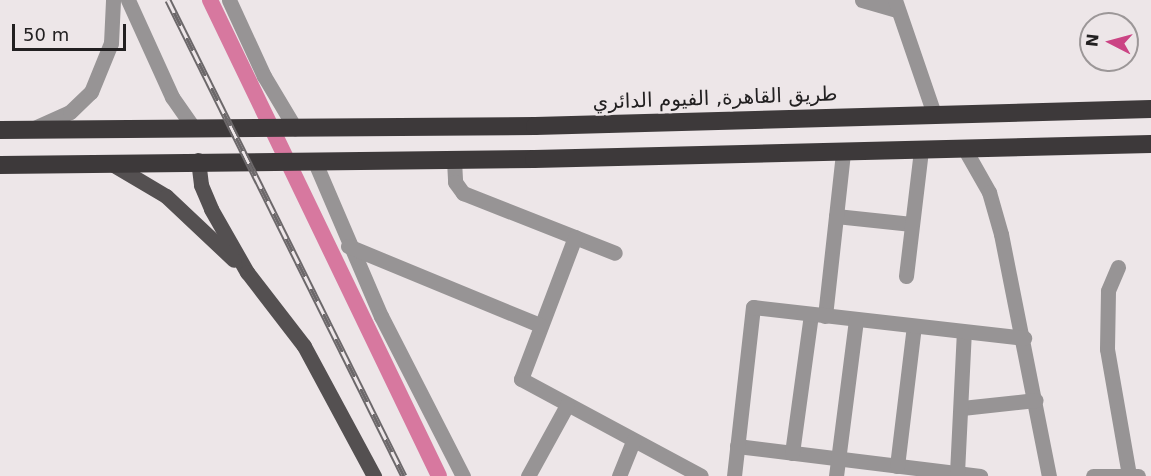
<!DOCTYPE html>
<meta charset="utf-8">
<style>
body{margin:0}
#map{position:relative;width:1151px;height:476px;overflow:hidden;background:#ede6e8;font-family:"DejaVu Sans","Noto Sans Arabic",sans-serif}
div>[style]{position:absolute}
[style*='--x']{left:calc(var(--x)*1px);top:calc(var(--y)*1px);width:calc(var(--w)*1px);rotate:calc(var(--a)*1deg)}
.canal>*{height:16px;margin:-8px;padding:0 8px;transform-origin:8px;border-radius:8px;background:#d7789f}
.minor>*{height:15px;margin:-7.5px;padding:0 7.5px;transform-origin:7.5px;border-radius:7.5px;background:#979495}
.major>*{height:15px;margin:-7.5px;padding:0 7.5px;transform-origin:7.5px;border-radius:7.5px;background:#545051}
.highway>*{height:18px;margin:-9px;padding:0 9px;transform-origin:9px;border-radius:9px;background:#3d393a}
.rail>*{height:7px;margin-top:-3.5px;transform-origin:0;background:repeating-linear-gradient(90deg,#ede6e8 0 14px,#6c686a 0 28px);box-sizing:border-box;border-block:2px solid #6c686a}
span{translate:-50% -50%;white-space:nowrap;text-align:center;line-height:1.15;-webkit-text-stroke:4.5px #ede6e8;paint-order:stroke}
.street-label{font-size:20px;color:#222021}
.north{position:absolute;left:1079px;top:12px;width:60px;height:60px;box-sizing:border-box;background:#ede6e8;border:2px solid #9c9798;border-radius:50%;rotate:276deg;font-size:16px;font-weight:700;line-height:24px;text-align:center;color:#222021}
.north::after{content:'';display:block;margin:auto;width:21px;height:27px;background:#cb4484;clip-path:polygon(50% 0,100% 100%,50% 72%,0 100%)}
.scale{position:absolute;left:12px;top:24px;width:114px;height:27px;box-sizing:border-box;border:3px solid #222021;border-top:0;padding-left:8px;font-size:18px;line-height:21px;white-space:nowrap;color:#222021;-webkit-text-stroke:4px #ede6e8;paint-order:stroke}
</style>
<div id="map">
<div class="canal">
<i style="--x:210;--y:0;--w:528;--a:64.31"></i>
</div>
<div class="minor">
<i style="--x:128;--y:0;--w:107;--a:65.6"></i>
<i style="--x:172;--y:97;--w:39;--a:55"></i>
<i style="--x:229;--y:0;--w:84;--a:65.3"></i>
<i style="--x:264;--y:76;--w:61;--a:59.2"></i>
<i style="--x:862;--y:0;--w:37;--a:16"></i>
<i style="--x:895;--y:0;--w:120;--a:71.1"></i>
<i style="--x:34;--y:128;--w:39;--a:-24"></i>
<i style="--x:70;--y:112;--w:29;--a:-44"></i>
<i style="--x:91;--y:92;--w:53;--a:-67.8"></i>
<i style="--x:111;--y:43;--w:43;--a:-87.3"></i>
<i style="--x:964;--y:148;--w:51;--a:60.4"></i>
<i style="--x:989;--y:192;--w:44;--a:74.1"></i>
<i style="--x:1001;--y:234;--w:247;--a:78.8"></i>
<i style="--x:314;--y:160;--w:170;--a:66.8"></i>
<i style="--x:381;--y:316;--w:180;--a:62.9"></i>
<i style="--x:454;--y:160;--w:22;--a:87"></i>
<i style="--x:455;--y:182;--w:14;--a:54"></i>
<i style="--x:463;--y:193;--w:163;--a:21.5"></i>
<i style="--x:836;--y:216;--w:76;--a:6"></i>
<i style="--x:575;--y:237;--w:152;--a:110.8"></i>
<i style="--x:521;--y:379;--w:204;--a:28.3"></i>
<i style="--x:348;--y:246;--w:208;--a:22.4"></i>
<i style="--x:1118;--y:267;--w:26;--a:113"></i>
<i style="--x:1108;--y:291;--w:58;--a:91"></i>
<i style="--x:1107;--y:349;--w:128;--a:80.1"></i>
<i style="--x:906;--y:276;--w:127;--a:-83.2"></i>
<i style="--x:825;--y:316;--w:165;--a:-83.7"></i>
<i style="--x:962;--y:408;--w:74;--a:-6.2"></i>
<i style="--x:737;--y:446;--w:245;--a:7"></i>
<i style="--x:792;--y:453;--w:140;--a:-82.2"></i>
<i style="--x:897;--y:466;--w:141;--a:-83.1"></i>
<i style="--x:957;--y:473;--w:141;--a:-87.2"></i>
<i style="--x:528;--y:476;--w:81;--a:-61.2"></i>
<i style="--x:619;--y:476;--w:38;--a:-68"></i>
<i style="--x:734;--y:476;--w:170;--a:-83.6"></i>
<i style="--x:753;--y:307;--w:273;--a:6.5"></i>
<i style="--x:836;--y:476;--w:158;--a:-82.7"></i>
<i style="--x:1093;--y:476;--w:45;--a:0"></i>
</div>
<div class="major">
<i style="--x:198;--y:160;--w:25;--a:83"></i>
<i style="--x:201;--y:185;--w:26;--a:67"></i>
<i style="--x:211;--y:209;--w:73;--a:60.3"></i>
<i style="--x:247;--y:272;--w:93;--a:52.4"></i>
<i style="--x:304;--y:346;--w:148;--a:61.7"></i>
<i style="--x:112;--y:164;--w:63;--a:30.7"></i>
<i style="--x:166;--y:196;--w:93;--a:43.3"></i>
</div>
<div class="highway">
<i style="--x:0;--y:130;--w:535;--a:-0.43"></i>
<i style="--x:535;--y:126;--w:616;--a:-1.58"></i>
<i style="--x:0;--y:165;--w:534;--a:-0.64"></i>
<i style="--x:534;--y:159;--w:617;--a:-1.39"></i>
</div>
<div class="rail">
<i style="--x:168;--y:0;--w:531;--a:63.63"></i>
</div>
<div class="street-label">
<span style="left:715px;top:98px;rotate:-2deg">طريق القاهرة, الفيوم الدائري</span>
</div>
<div class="north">N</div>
<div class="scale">50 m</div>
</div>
